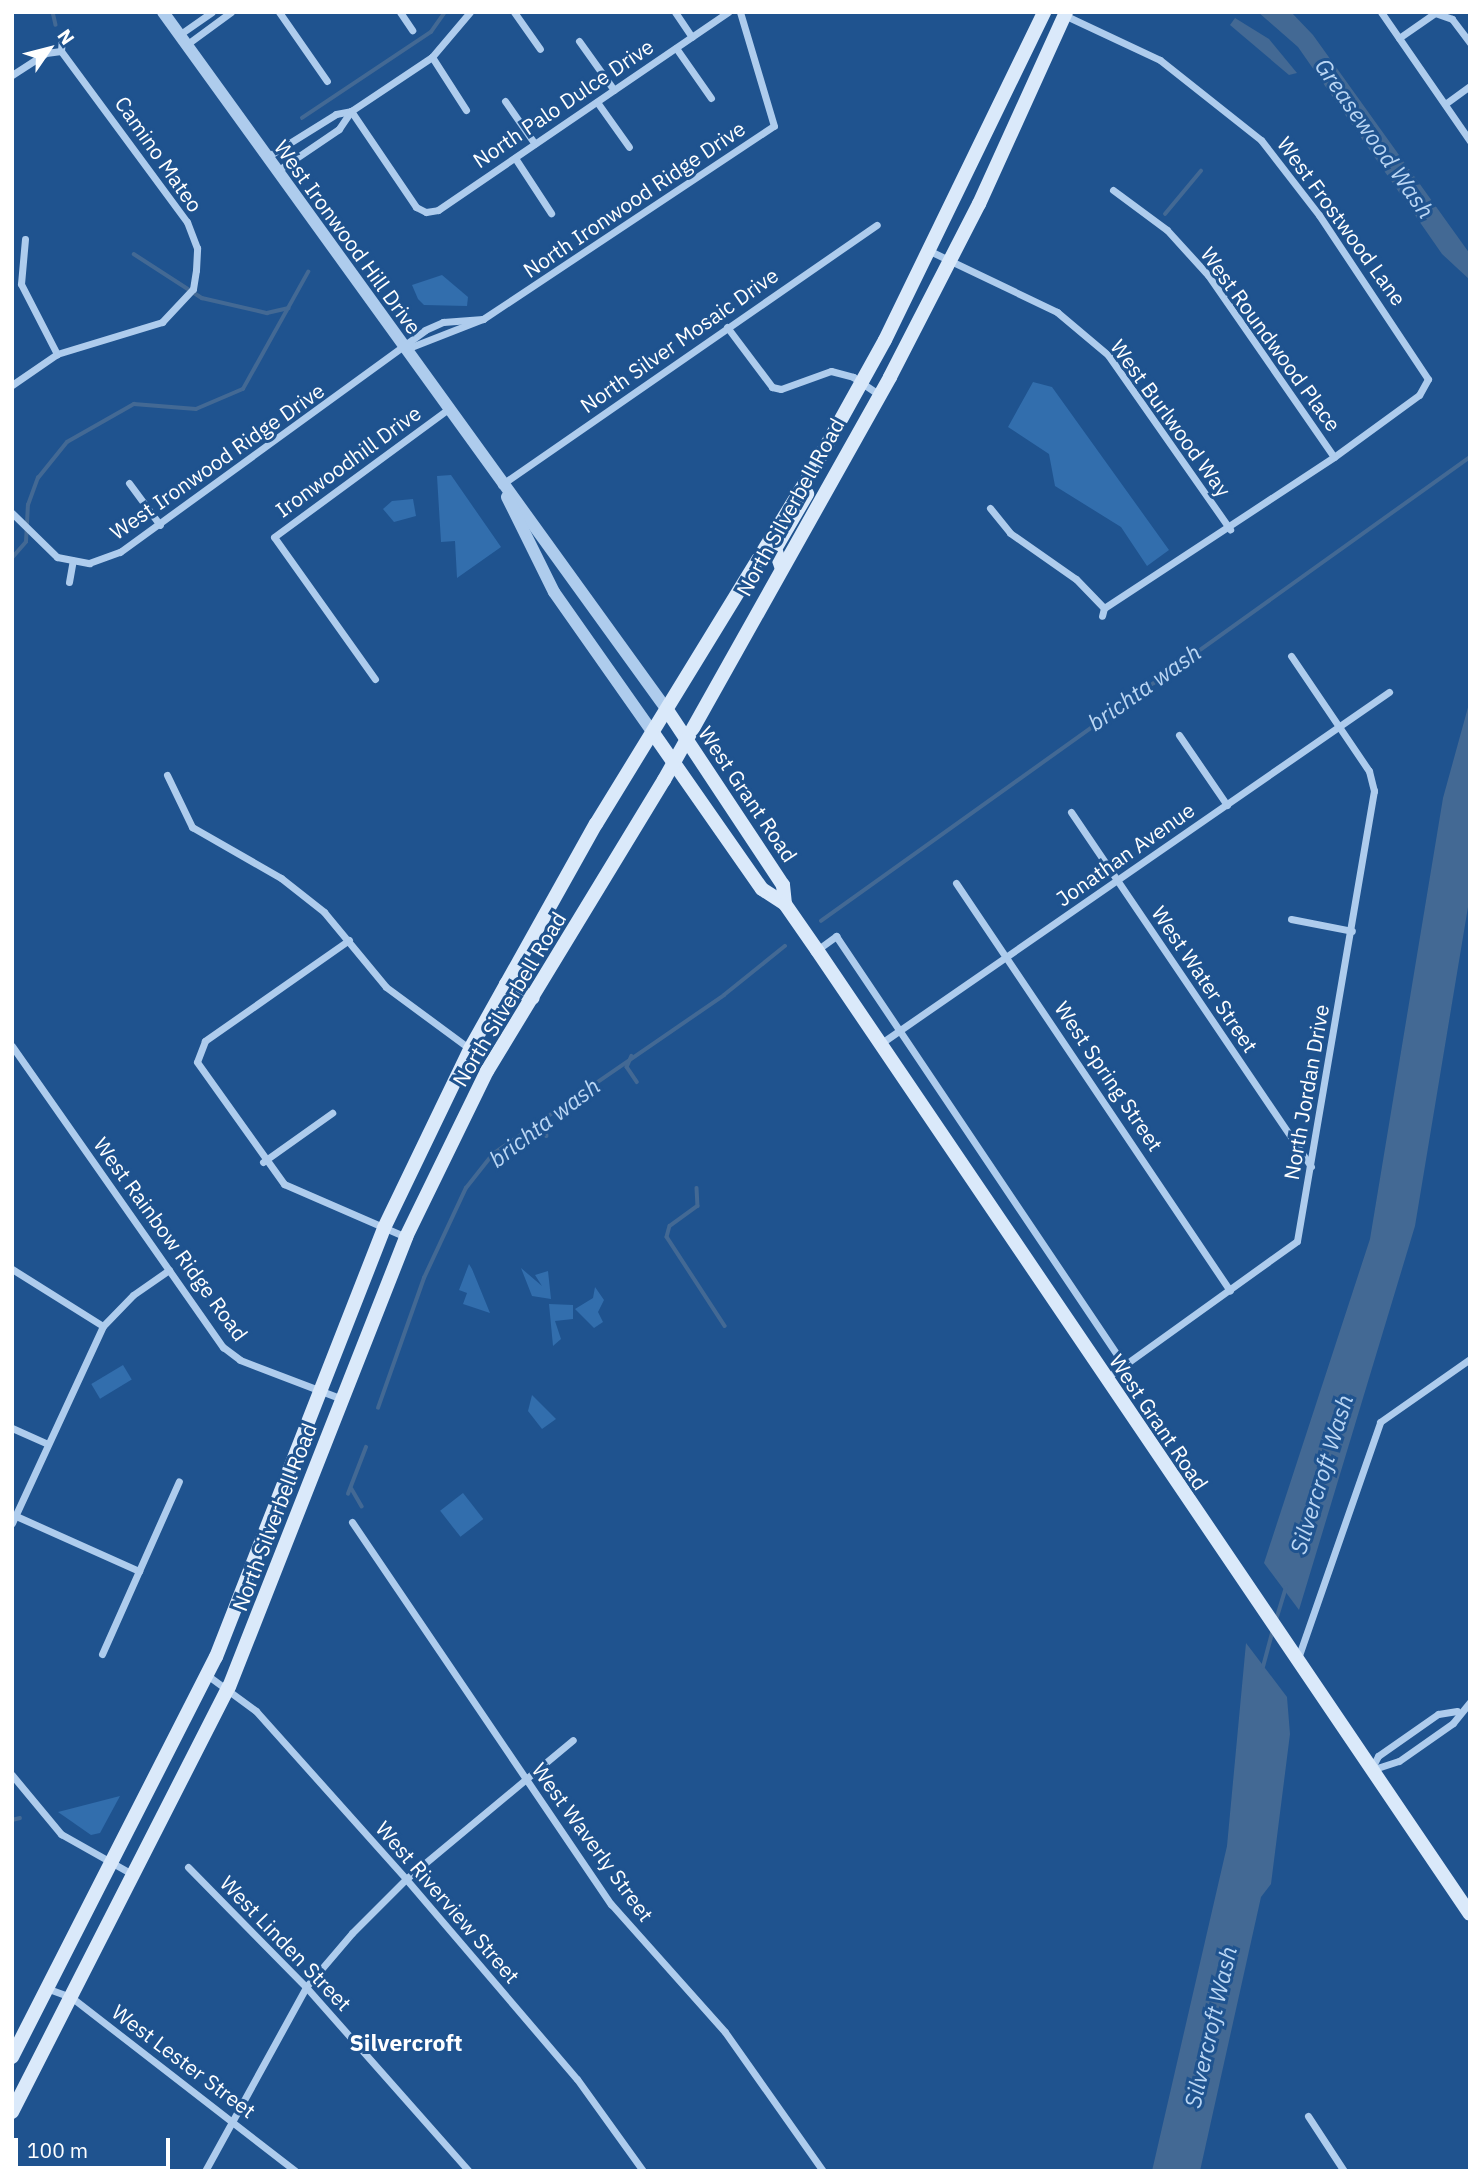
<!DOCTYPE html>
<style>
body{margin:0}
#map{position:relative;width:1482px;height:2183px;overflow:hidden;background:#1f538f;font-family:"IBM Plex Sans",sans-serif}
div>[style]{position:absolute}
[style*='--x']{left:calc(var(--x)*1px);top:calc(var(--y)*1px);width:calc(var(--w)*1px);rotate:calc(var(--a)*1deg)}
.green>*{inset:0;background:#326ead;transform-origin:0 0}
.water>*{inset:0;background:#436994}
.stream>*{height:3.5px;margin:-1.75px;padding:0 1.75px;transform-origin:1.75px;border-radius:1.75px;background:#436994}
.minor>*{height:7px;margin:-3.5px;padding:0 3.5px;transform-origin:3.5px;border-radius:3.5px;background:#aecced}
.tertiary>*{height:12px;margin:-6px;padding:0 6px;transform-origin:6px;border-radius:6px;background:#aecced}
.secondary>*{height:14px;margin:-7px;padding:0 7px;transform-origin:7px;border-radius:7px;background:#dae9fa}
span{translate:-50% -50%;white-space:nowrap;text-align:center;line-height:1.15;-webkit-text-stroke:6px #1f538f;paint-order:stroke}
.street-label{font-size:21px;color:#fff}
.water-label{font-size:23px;color:#bad6f4;font-style:italic}
.neighbourhood-label{font-size:23px;color:#fff;font-weight:700}
.frame{position:absolute;inset:0;border:14px solid #fff;pointer-events:none}
.north{position:absolute;left:14px;top:14px;width:70px;height:70px;-webkit-text-stroke:5px #1f538f;paint-order:stroke;rotate:55deg;font-size:19px;font-weight:700;line-height:28px;text-align:center;color:#fff}
.north::after{content:'';display:block;margin:auto;width:24px;height:32px;background:#fff;clip-path:polygon(50% 0,100% 100%,50% 72%,0 100%)}
.scale{position:absolute;left:14px;top:2138px;width:156px;height:32px;box-sizing:border-box;border:4px solid #fff;border-top:0;padding-left:9px;font-size:21px;line-height:24px;white-space:nowrap;color:#fff;-webkit-text-stroke:5px #1f538f;paint-order:stroke}
</style>
<div id="map">
<div class="green">
<i style="clip-path:polygon(442px 275px,468px 297px,467px 306px,424px 305px,418px 299px,412px 285px)"></i>
<i style="clip-path:polygon(1033px 382px,1052px 387px,1169px 550px,1147px 566px,1121px 527px,1055px 486px,1049px 454px,1008px 427px)"></i>
<i style="clip-path:polygon(451px 475px,501px 547px,457px 578px,455px 541px,441px 542px,437px 476px)"></i>
<i style="clip-path:polygon(413px 499px,416px 516px,394px 522px,383px 509px,392px 501px)"></i>
<i style="clip-path:polygon(469px 1264px,472px 1269px,490px 1313px,463px 1304px,467px 1293px,459px 1290px)"></i>
<i style="clip-path:polygon(521px 1268px,542px 1286px,535px 1275px,548px 1271px,551px 1299px,532px 1296px)"></i>
<i style="clip-path:polygon(595px 1287px,604px 1300px,598px 1312px,603px 1322px,594px 1328px,575px 1309px,593px 1298px)"></i>
<i style="clip-path:polygon(549px 1304px,573px 1305px,573px 1319px,555px 1321px,561px 1339px,553px 1346px)"></i>
<i style="left:123px;top:1365px;width:17px;height:37px;rotate:59deg"></i>
<i style="clip-path:polygon(532px 1395px,556px 1419px,542px 1429px,528px 1411px)"></i>
<i style="left:463px;top:1493px;width:33px;height:29px;rotate:52deg"></i>
<i style="clip-path:polygon(120px 1796px,100px 1833px,91px 1835px,58px 1812px)"></i>
</div>
<div class="water">
<i style="clip-path:polygon(1258px 12px,1291px 12px,1313px 35px,1470px 254px,1470px 280px,1442px 254px,1298px 47px)"></i>
<i style="clip-path:polygon(1235px 18px,1269px 39px,1297px 73px,1289px 75px,1230px 25px)"></i>
<i style="clip-path:polygon(1470px 700px,1470px 895px,1415px 1226px,1299px 1610px,1264px 1563px,1370px 1239px,1443px 798px)"></i>
<i style="clip-path:polygon(1246px 1643px,1287px 1697px,1290px 1734px,1271px 1884px,1261px 1897px,1200px 2171px,1152px 2171px,1227px 1846px)"></i>
</div>
<div class="stream">
<i style="--x:53;--y:12;--w:13;--a:77"></i>
<i style="--x:302;--y:118;--w:155;--a:-33.7"></i>
<i style="--x:431;--y:32;--w:24;--a:-55"></i>
<i style="--x:1165;--y:214;--w:56;--a:-50.1"></i>
<i style="--x:134;--y:254;--w:81;--a:32.9"></i>
<i style="--x:202;--y:298;--w:67;--a:13"></i>
<i style="--x:267;--y:313;--w:22;--a:-13"></i>
<i style="--x:12;--y:558;--w:21;--a:-49"></i>
<i style="--x:26;--y:542;--w:37;--a:-87"></i>
<i style="--x:28;--y:505;--w:29;--a:-70"></i>
<i style="--x:38;--y:478;--w:46;--a:-51.1"></i>
<i style="--x:67;--y:442;--w:77;--a:-29.6"></i>
<i style="--x:134;--y:404;--w:62;--a:4.6"></i>
<i style="--x:196;--y:409;--w:51;--a:-23.1"></i>
<i style="--x:243;--y:389;--w:134;--a:-60.9"></i>
<i style="--x:821;--y:921;--w:798;--a:-35.56"></i>
<i style="--x:632;--y:1056;--w:12;--a:114"></i>
<i style="--x:627;--y:1067;--w:18;--a:56"></i>
<i style="--x:545;--y:1118;--w:18;--a:84"></i>
<i style="--x:697;--y:1188;--w:18;--a:87"></i>
<i style="--x:698;--y:1206;--w:34;--a:144"></i>
<i style="--x:670;--y:1226;--w:11;--a:105"></i>
<i style="--x:667;--y:1237;--w:106;--a:56.9"></i>
<i style="--x:378;--y:1408;--w:138;--a:-70.5"></i>
<i style="--x:424;--y:1278;--w:99;--a:-65"></i>
<i style="--x:466;--y:1188;--w:43;--a:-51.5"></i>
<i style="--x:493;--y:1154;--w:280;--a:-34.5"></i>
<i style="--x:724;--y:995;--w:78;--a:-38.8"></i>
<i style="--x:352;--y:1489;--w:20;--a:60"></i>
<i style="--x:348;--y:1494;--w:50;--a:-69"></i>
<i style="--x:1276;--y:1620;--w:34;--a:-73"></i>
<i style="--x:1263;--y:1667;--w:38;--a:-75"></i>
<i style="--x:12;--y:1820;--w:8;--a:-14"></i>
</div>
<div class="minor">
<i style="--x:279;--y:12;--w:84;--a:55.2"></i>
<i style="--x:400;--y:12;--w:22;--a:56"></i>
<i style="--x:470;--y:12;--w:59;--a:130.2"></i>
<i style="--x:432;--y:57;--w:97;--a:146.3"></i>
<i style="--x:351;--y:111;--w:116;--a:55.9"></i>
<i style="--x:416;--y:207;--w:11;--a:27"></i>
<i style="--x:426;--y:212;--w:12;--a:-9"></i>
<i style="--x:438;--y:210;--w:351;--a:-34.3"></i>
<i style="--x:514;--y:12;--w:45;--a:54.9"></i>
<i style="--x:675;--y:12;--w:30;--a:56"></i>
<i style="--x:1381;--y:12;--w:157;--a:55.4"></i>
<i style="--x:1062;--y:14;--w:108;--a:25.1"></i>
<i style="--x:1160;--y:60;--w:129;--a:38.4"></i>
<i style="--x:1261;--y:140;--w:95;--a:52.3"></i>
<i style="--x:1319;--y:215;--w:197;--a:56.4"></i>
<i style="--x:1428;--y:379;--w:18;--a:119"></i>
<i style="--x:1419;--y:395;--w:105;--a:143.9"></i>
<i style="--x:1334;--y:457;--w:275;--a:146.7"></i>
<i style="--x:179;--y:35;--w:40;--a:-34.9"></i>
<i style="--x:1399;--y:38;--w:44;--a:-34.8"></i>
<i style="--x:1435;--y:13;--w:18;--a:19"></i>
<i style="--x:1452;--y:19;--w:30;--a:53"></i>
<i style="--x:579;--y:41;--w:60;--a:54.5"></i>
<i style="--x:186;--y:45;--w:56;--a:-36.3"></i>
<i style="--x:676;--y:48;--w:61;--a:55"></i>
<i style="--x:61;--y:51;--w:13;--a:-86"></i>
<i style="--x:432;--y:57;--w:63;--a:57.3"></i>
<i style="--x:12;--y:75;--w:40;--a:-32.9"></i>
<i style="--x:46;--y:53;--w:15;--a:-8"></i>
<i style="--x:505;--y:101;--w:52;--a:55.1"></i>
<i style="--x:597;--y:102;--w:55;--a:54.6"></i>
<i style="--x:1445;--y:104;--w:31;--a:-36"></i>
<i style="--x:267;--y:157;--w:81;--a:-31.9"></i>
<i style="--x:336;--y:114;--w:15;--a:-11"></i>
<i style="--x:351;--y:111;--w:22;--a:124"></i>
<i style="--x:339;--y:129;--w:75;--a:145.9"></i>
<i style="--x:515;--y:158;--w:66;--a:56.8"></i>
<i style="--x:1113;--y:190;--w:67;--a:36.5"></i>
<i style="--x:1167;--y:230;--w:61;--a:47.7"></i>
<i style="--x:1208;--y:275;--w:221;--a:55.3"></i>
<i style="--x:25;--y:239;--w:45;--a:95.1"></i>
<i style="--x:21;--y:284;--w:79;--a:62.8"></i>
<i style="--x:932;--y:252;--w:139;--a:25.6"></i>
<i style="--x:1057;--y:312;--w:67;--a:40.1"></i>
<i style="--x:1108;--y:355;--w:213;--a:55"></i>
<i style="--x:727;--y:327;--w:75;--a:53.1"></i>
<i style="--x:772;--y:387;--w:9;--a:13"></i>
<i style="--x:781;--y:389;--w:53;--a:-19.8"></i>
<i style="--x:831;--y:371;--w:23;--a:15"></i>
<i style="--x:853;--y:377;--w:30;--a:34"></i>
<i style="--x:406;--y:349;--w:83;--a:-21.3"></i>
<i style="--x:483;--y:319;--w:349;--a:-33.6"></i>
<i style="--x:774;--y:126;--w:119;--a:-106.6"></i>
<i style="--x:12;--y:385;--w:55;--a:-34.6"></i>
<i style="--x:57;--y:354;--w:110;--a:-16.9"></i>
<i style="--x:162;--y:322;--w:45;--a:-46.8"></i>
<i style="--x:193;--y:289;--w:19;--a:-81"></i>
<i style="--x:196;--y:270;--w:22;--a:-87"></i>
<i style="--x:197;--y:248;--w:28;--a:-111"></i>
<i style="--x:187;--y:222;--w:212;--a:-126.4"></i>
<i style="--x:129;--y:483;--w:52;--a:53.6"></i>
<i style="--x:501;--y:485;--w:457;--a:-34.7"></i>
<i style="--x:990;--y:508;--w:32;--a:51"></i>
<i style="--x:1010;--y:533;--w:80;--a:34.9"></i>
<i style="--x:1076;--y:579;--w:40;--a:46"></i>
<i style="--x:1104;--y:608;--w:8;--a:104"></i>
<i style="--x:12;--y:513;--w:63;--a:44.4"></i>
<i style="--x:57;--y:557;--w:33;--a:11"></i>
<i style="--x:89;--y:563;--w:33;--a:-20"></i>
<i style="--x:120;--y:552;--w:377;--a:-36"></i>
<i style="--x:425;--y:330;--w:20;--a:-24"></i>
<i style="--x:443;--y:322;--w:40;--a:-4.3"></i>
<i style="--x:69;--y:582;--w:22;--a:-80"></i>
<i style="--x:375;--y:679;--w:174;--a:-125.4"></i>
<i style="--x:274;--y:537;--w:215;--a:-36.3"></i>
<i style="--x:1179;--y:735;--w:85;--a:55.6"></i>
<i style="--x:167;--y:775;--w:58;--a:64.3"></i>
<i style="--x:192;--y:827;--w:103;--a:29.8"></i>
<i style="--x:281;--y:878;--w:55;--a:38.3"></i>
<i style="--x:324;--y:912;--w:97;--a:50.4"></i>
<i style="--x:386;--y:987;--w:104;--a:36.4"></i>
<i style="--x:1071;--y:812;--w:428;--a:55.9"></i>
<i style="--x:956;--y:883;--w:491;--a:56.1"></i>
<i style="--x:1291;--y:919;--w:62;--a:11.1"></i>
<i style="--x:349;--y:940;--w:176;--a:145"></i>
<i style="--x:205;--y:1041;--w:22;--a:111"></i>
<i style="--x:197;--y:1062;--w:150;--a:54.5"></i>
<i style="--x:284;--y:1184;--w:133;--a:23.5"></i>
<i style="--x:817;--y:950;--w:24;--a:-36"></i>
<i style="--x:836;--y:936;--w:517;--a:56.13"></i>
<i style="--x:880;--y:1044;--w:619;--a:-34.67"></i>
<i style="--x:12;--y:1046;--w:368;--a:55"></i>
<i style="--x:223;--y:1347;--w:21;--a:37"></i>
<i style="--x:240;--y:1360;--w:109;--a:20.9"></i>
<i style="--x:263;--y:1162;--w:85;--a:-35.4"></i>
<i style="--x:12;--y:1269;--w:107;--a:32.1"></i>
<i style="--x:1105;--y:1379;--w:236;--a:-35.7"></i>
<i style="--x:1297;--y:1241;--w:457;--a:-80.3"></i>
<i style="--x:1374;--y:791;--w:21;--a:-104"></i>
<i style="--x:1369;--y:771;--w:139;--a:-124.1"></i>
<i style="--x:12;--y:1428;--w:39;--a:24"></i>
<i style="--x:16;--y:1516;--w:135;--a:24.1"></i>
<i style="--x:352;--y:1522;--w:462;--a:55.9"></i>
<i style="--x:611;--y:1904;--w:171;--a:48.3"></i>
<i style="--x:725;--y:2032;--w:170;--a:54.8"></i>
<i style="--x:12;--y:1523;--w:217;--a:-65.2"></i>
<i style="--x:103;--y:1326;--w:43;--a:-45.9"></i>
<i style="--x:133;--y:1295;--w:44;--a:-34.8"></i>
<i style="--x:102;--y:1654;--w:189;--a:-66"></i>
<i style="--x:1297;--y:1661;--w:253;--a:-70.8"></i>
<i style="--x:1380;--y:1422;--w:110;--a:-35"></i>
<i style="--x:207;--y:1675;--w:61;--a:36.3"></i>
<i style="--x:256;--y:1711;--w:225;--a:48.2"></i>
<i style="--x:406;--y:1879;--w:263;--a:49.5"></i>
<i style="--x:577;--y:2079;--w:113;--a:54.3"></i>
<i style="--x:1457;--y:1711;--w:19;--a:171"></i>
<i style="--x:1438;--y:1714;--w:73;--a:145"></i>
<i style="--x:1378;--y:1756;--w:16;--a:117"></i>
<i style="--x:1371;--y:1770;--w:29;--a:-18"></i>
<i style="--x:1399;--y:1761;--w:66;--a:-35.1"></i>
<i style="--x:1453;--y:1723;--w:27;--a:-51"></i>
<i style="--x:12;--y:1775;--w:77;--a:50.3"></i>
<i style="--x:61;--y:1834;--w:81;--a:29.4"></i>
<i style="--x:188;--y:1867;--w:168;--a:45.5"></i>
<i style="--x:306;--y:1987;--w:246;--a:48.5"></i>
<i style="--x:46;--y:1988;--w:27;--a:20"></i>
<i style="--x:71;--y:1997;--w:284;--a:37.8"></i>
<i style="--x:1308;--y:2116;--w:66;--a:56.8"></i>
<i style="--x:205;--y:2171;--w:210;--a:-61.2"></i>
<i style="--x:306;--y:1987;--w:71;--a:-49.6"></i>
<i style="--x:352;--y:1933;--w:76;--a:-45"></i>
<i style="--x:406;--y:1879;--w:217;--a:-39.8"></i>
</div>
<div class="tertiary">
<i style="--x:163;--y:12;--w:861;--a:54.17"></i>
<i style="--x:507;--y:497;--w:106;--a:63.7"></i>
<i style="--x:554;--y:592;--w:172;--a:54.9"></i>
</div>
<div class="secondary">
<i style="--x:781;--y:566;--w:18;--a:-109"></i>
<i style="--x:775;--y:549;--w:64;--a:-59.8"></i>
<i style="--x:667;--y:710;--w:210;--a:56.5"></i>
<i style="--x:783;--y:885;--w:19;--a:84"></i>
<i style="--x:653;--y:733;--w:190;--a:55.1"></i>
<i style="--x:762;--y:889;--w:27;--a:33"></i>
<i style="--x:785;--y:904;--w:56;--a:55.2"></i>
<i style="--x:817;--y:950;--w:1164;--a:55.89"></i>
<i style="--x:506;--y:984;--w:30;--a:28"></i>
<i style="--x:12;--y:2057;--w:449;--a:-63"></i>
<i style="--x:216;--y:1657;--w:461;--a:-68.6"></i>
<i style="--x:384;--y:1228;--w:199;--a:-64.3"></i>
<i style="--x:470;--y:1049;--w:258;--a:-60.8"></i>
<i style="--x:596;--y:824;--w:417;--a:-58.5"></i>
<i style="--x:814;--y:468;--w:146;--a:-61"></i>
<i style="--x:885;--y:340;--w:365;--a:-64.1"></i>
<i style="--x:12;--y:2112;--w:477;--a:-63"></i>
<i style="--x:229;--y:1687;--w:484;--a:-68.5"></i>
<i style="--x:406;--y:1237;--w:185;--a:-64"></i>
<i style="--x:487;--y:1071;--w:341;--a:-58.7"></i>
<i style="--x:664;--y:780;--w:462;--a:-60.7"></i>
<i style="--x:890;--y:377;--w:195;--a:-62.8"></i>
<i style="--x:979;--y:204;--w:211;--a:-65.6"></i>
</div>
<div class="street-label">
<span style="left:563px;top:103px;rotate:-34deg">North Palo Dulce Drive</span>
<span style="left:159px;top:154px;rotate:55deg">Camino Mateo</span>
<span style="left:634px;top:199px;rotate:-34deg">North Ironwood Ridge Drive</span>
<span style="left:1342px;top:221px;rotate:54deg">West Frostwood Lane</span>
<span style="left:348px;top:237px;rotate:54deg">West Ironwood Hill Drive</span>
<span style="left:1271px;top:339px;rotate:54deg">West Roundwood Place</span>
<span style="left:679px;top:340px;rotate:-35deg">North Silver Mosaic Drive</span>
<span style="left:1171px;top:418px;rotate:54deg">West Burlwood Way</span>
<span style="left:217px;top:461px;rotate:-35deg">West Ironwood Ridge Drive</span>
<span style="left:348px;top:461px;rotate:-36deg">Ironwoodhill Drive</span>
<span style="left:790px;top:507px;rotate:-61deg">North Silverbell Road</span>
<span style="left:748px;top:794px;rotate:56deg">West Grant Road</span>
<span style="left:1125px;top:854px;rotate:-35deg">Jonathan Avenue</span>
<span style="left:1205px;top:979px;rotate:56deg">West Water Street</span>
<span style="left:509px;top:999px;rotate:-59deg">North Silverbell Road</span>
<span style="left:1109px;top:1076px;rotate:56deg">West Spring Street</span>
<span style="left:1306px;top:1092px;rotate:-80deg">North Jordan Drive</span>
<span style="left:171px;top:1239px;rotate:54deg">West Rainbow Ridge Road</span>
<span style="left:1159px;top:1422px;rotate:56deg">West Grant Road</span>
<span style="left:274px;top:1517px;rotate:-69deg">North Silverbell Road</span>
<span style="left:593px;top:1842px;rotate:54deg">West Waverly Street</span>
<span style="left:448px;top:1902px;rotate:49deg">West Riverview Street</span>
<span style="left:286px;top:1943px;rotate:46deg">West Linden Street</span>
<span style="left:184px;top:2061px;rotate:37deg">West Lester Street</span>
</div>
<div class="water-label">
<span style="left:1375px;top:138px;rotate:55deg">Greasewood Wash</span>
<span style="left:1144px;top:687px;rotate:-35deg">brichta wash</span>
<span style="left:544px;top:1122px;rotate:-37deg">brichta wash</span>
<span style="left:1321px;top:1474px;rotate:-73deg">Silvercroft Wash</span>
<span style="left:1210px;top:2027px;rotate:-77deg">Silvercroft Wash</span>
</div>
<div class="neighbourhood-label">
<span style="left:406px;top:2042px">Silvercroft</span>
</div>
<div class="frame"></div>
<div class="north">N</div>
<div class="scale">100 m</div>
</div>
